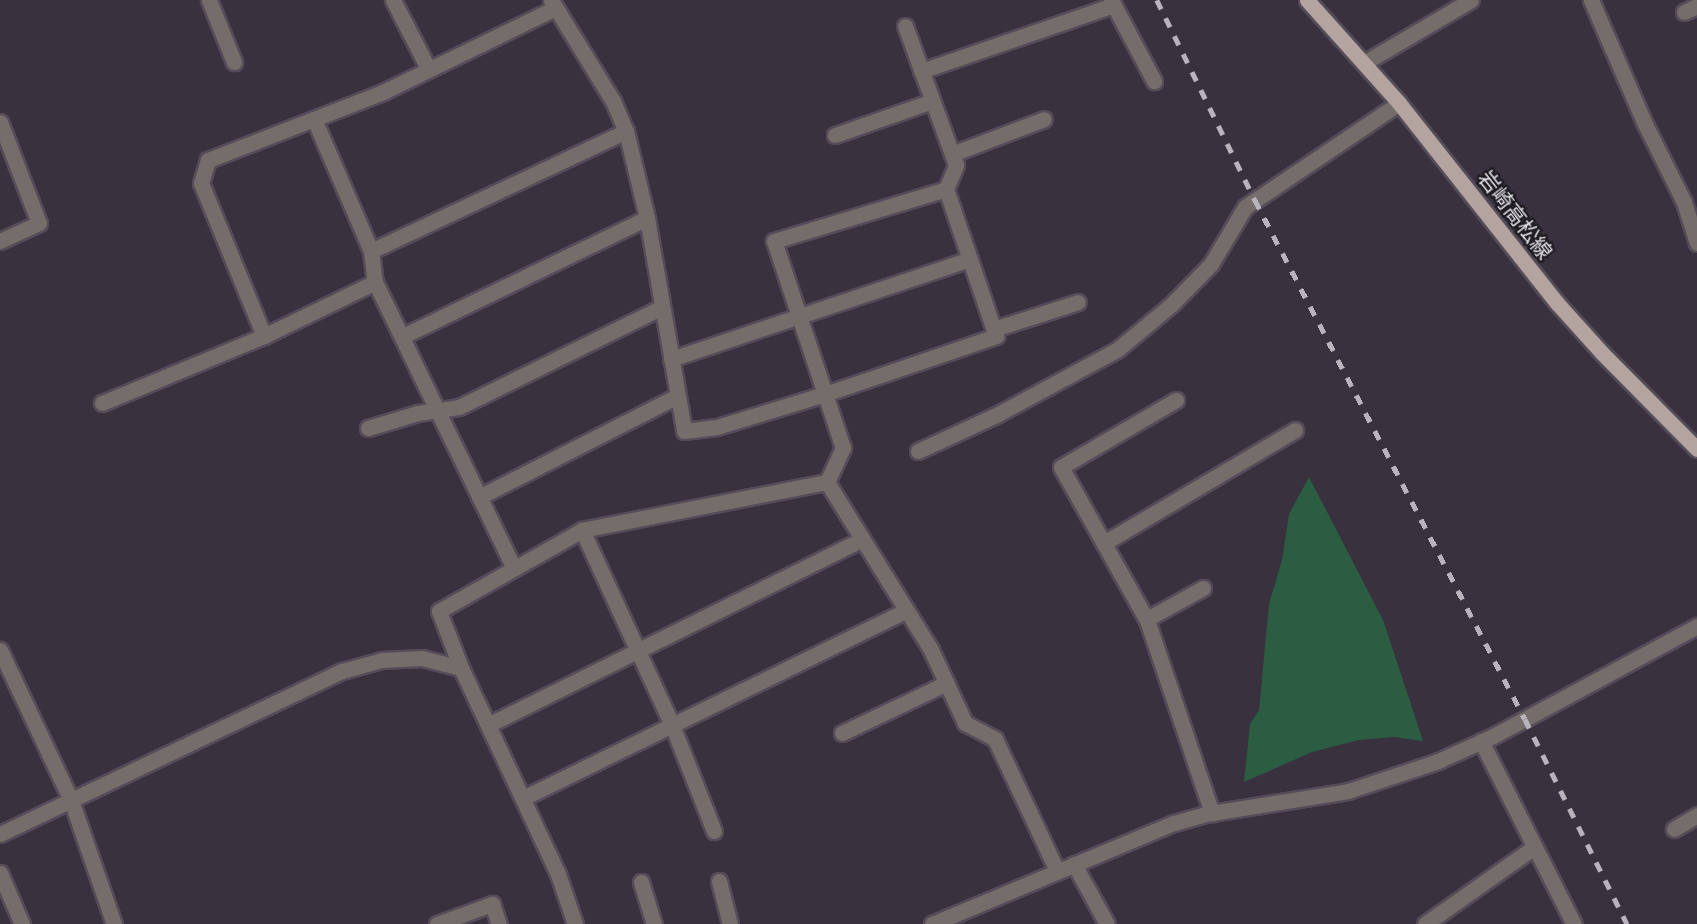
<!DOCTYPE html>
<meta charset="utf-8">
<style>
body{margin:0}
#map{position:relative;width:1697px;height:924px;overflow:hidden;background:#39313e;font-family:"PT Sans Narrow","Noto Sans JP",sans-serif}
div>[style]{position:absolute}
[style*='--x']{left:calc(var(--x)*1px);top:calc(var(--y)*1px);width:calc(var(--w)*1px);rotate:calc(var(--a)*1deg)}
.green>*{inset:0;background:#2a5d42}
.roads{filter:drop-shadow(2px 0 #544d59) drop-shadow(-2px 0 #544d59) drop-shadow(0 2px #544d59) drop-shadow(0 -2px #544d59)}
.minor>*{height:15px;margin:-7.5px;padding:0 7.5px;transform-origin:7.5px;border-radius:7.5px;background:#756d6a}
.major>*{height:15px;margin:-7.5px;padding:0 7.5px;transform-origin:7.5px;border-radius:7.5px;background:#b4a49f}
.rail>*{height:4.5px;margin-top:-2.25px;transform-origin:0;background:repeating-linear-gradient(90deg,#b8b3bc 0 10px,transparent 0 20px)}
span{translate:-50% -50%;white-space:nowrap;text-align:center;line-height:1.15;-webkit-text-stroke:4.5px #1e1b21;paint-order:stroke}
.street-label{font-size:21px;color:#e4e0e8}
</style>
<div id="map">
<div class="green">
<i style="clip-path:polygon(1309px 477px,1383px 620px,1423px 741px,1394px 737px,1359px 740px,1312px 752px,1244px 782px,1250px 724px,1259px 710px,1269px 604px,1282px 560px,1289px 514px)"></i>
</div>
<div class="roads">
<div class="minor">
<i style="--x:209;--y:0;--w:67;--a:68"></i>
<i style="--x:393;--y:0;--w:76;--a:62.8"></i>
<i style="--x:551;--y:0;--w:119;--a:58.5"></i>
<i style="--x:613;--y:101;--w:33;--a:67"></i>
<i style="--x:626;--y:131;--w:89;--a:76.4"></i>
<i style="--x:647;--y:218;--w:216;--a:80.1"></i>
<i style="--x:684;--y:431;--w:33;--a:-7"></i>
<i style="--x:717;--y:427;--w:113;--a:-17"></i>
<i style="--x:825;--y:394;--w:181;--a:-18.7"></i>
<i style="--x:996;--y:336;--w:155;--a:-108.8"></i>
<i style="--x:946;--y:189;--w:26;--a:-67"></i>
<i style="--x:956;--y:165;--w:148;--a:-110.1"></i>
<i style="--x:1111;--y:0;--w:92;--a:62"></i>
<i style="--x:1591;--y:0;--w:135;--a:66.5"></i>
<i style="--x:1645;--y:124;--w:87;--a:63.4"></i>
<i style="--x:1684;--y:202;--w:43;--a:72.4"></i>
<i style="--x:1684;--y:12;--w:14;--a:-25"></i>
<i style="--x:1364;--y:63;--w:124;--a:-30.5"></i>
<i style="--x:921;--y:71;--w:204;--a:-18.9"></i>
<i style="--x:314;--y:119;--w:144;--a:66.6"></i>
<i style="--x:371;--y:251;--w:31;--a:83"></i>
<i style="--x:375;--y:282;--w:318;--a:64.1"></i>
<i style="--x:0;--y:122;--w:108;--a:68.9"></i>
<i style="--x:39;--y:223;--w:43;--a:155.2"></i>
<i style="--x:835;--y:135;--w:103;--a:-19.3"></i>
<i style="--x:952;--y:154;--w:98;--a:-20.8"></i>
<i style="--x:371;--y:251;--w:282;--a:-25.2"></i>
<i style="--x:994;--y:329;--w:88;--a:-17.8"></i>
<i style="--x:264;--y:336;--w:165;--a:-112.4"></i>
<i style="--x:201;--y:183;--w:24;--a:-73"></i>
<i style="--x:208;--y:160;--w:188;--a:-21.2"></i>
<i style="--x:383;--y:92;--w:191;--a:-26"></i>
<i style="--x:403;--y:336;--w:271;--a:-25.8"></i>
<i style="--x:671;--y:359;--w:315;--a:-18.5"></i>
<i style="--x:1176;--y:400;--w:133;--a:149.8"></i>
<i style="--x:1061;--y:467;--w:176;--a:60.7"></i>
<i style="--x:1147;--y:620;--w:204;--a:71.4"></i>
<i style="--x:102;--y:403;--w:175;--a:-22.5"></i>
<i style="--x:264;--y:336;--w:123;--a:-25.9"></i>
<i style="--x:368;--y:428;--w:52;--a:-16.7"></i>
<i style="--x:418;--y:413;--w:41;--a:-8.3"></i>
<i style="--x:459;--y:407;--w:226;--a:-26.2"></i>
<i style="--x:918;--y:451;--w:88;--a:-24.8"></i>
<i style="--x:998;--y:414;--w:136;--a:-28.4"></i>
<i style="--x:1118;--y:349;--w:70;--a:-39.8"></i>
<i style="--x:1172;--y:304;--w:56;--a:-45.7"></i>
<i style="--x:1211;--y:264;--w:66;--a:-59.2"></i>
<i style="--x:1245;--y:207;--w:186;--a:-34"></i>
<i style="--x:827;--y:482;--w:198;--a:58.2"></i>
<i style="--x:931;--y:650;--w:81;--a:65"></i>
<i style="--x:965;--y:723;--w:34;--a:28"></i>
<i style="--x:995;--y:739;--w:146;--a:64.8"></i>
<i style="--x:827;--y:482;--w:38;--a:-65"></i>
<i style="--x:843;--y:448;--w:218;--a:-108.4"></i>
<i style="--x:774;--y:241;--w:180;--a:-16.8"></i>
<i style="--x:479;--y:497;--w:222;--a:-27"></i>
<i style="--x:582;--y:530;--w:215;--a:65.2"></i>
<i style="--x:672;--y:725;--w:114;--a:68.4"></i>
<i style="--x:1104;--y:543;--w:222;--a:-30.6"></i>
<i style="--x:1147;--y:619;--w:64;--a:-29"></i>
<i style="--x:0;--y:650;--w:166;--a:64.7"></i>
<i style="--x:71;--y:800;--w:131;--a:70.9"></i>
<i style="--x:488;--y:725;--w:418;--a:-26.4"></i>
<i style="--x:842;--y:733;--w:116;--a:-25.5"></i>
<i style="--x:1481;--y:741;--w:205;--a:63.1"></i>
<i style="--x:523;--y:798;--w:427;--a:-26.1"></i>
<i style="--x:1674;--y:829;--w:27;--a:-31"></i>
<i style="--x:0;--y:834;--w:379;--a:-25.5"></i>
<i style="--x:342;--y:671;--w:41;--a:-15.4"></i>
<i style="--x:382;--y:660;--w:40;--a:-2.9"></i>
<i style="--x:422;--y:658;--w:40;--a:14.4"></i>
<i style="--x:1074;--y:864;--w:68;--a:61.2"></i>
<i style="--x:0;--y:873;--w:56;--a:66.7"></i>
<i style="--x:719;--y:881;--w:44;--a:75.7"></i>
<i style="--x:641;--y:882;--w:44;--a:72.8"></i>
<i style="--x:437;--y:924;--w:59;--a:-20"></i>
<i style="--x:492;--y:904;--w:21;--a:71"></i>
<i style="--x:575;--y:924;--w:53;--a:-108.8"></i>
<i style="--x:558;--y:874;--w:228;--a:-115.2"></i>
<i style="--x:461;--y:668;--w:61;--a:-111.1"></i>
<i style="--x:439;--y:611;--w:164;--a:-29.5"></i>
<i style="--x:582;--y:530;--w:250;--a:-11.1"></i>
<i style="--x:932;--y:924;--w:262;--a:-22.7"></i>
<i style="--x:1174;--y:823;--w:32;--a:-16"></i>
<i style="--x:1205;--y:814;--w:145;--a:-9.1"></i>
<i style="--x:1348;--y:791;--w:95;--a:-18.4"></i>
<i style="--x:1438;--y:761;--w:60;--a:-24.4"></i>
<i style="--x:1493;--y:736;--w:232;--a:-28.3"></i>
<i style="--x:1425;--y:924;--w:133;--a:-35.2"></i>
</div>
<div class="major">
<i style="--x:1307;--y:0;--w:138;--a:48.2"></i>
<i style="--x:1399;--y:103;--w:255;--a:51.7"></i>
<i style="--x:1557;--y:303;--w:67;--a:48"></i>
<i style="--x:1602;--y:353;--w:135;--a:45.3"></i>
</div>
</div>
<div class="rail">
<i style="--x:1157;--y:0;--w:223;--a:63.9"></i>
<i style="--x:1255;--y:200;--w:585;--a:62.52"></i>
<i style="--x:1525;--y:719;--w:229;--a:63.5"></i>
</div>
<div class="street-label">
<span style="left:1515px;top:215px;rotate:52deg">岩崎高松線</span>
</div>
</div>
